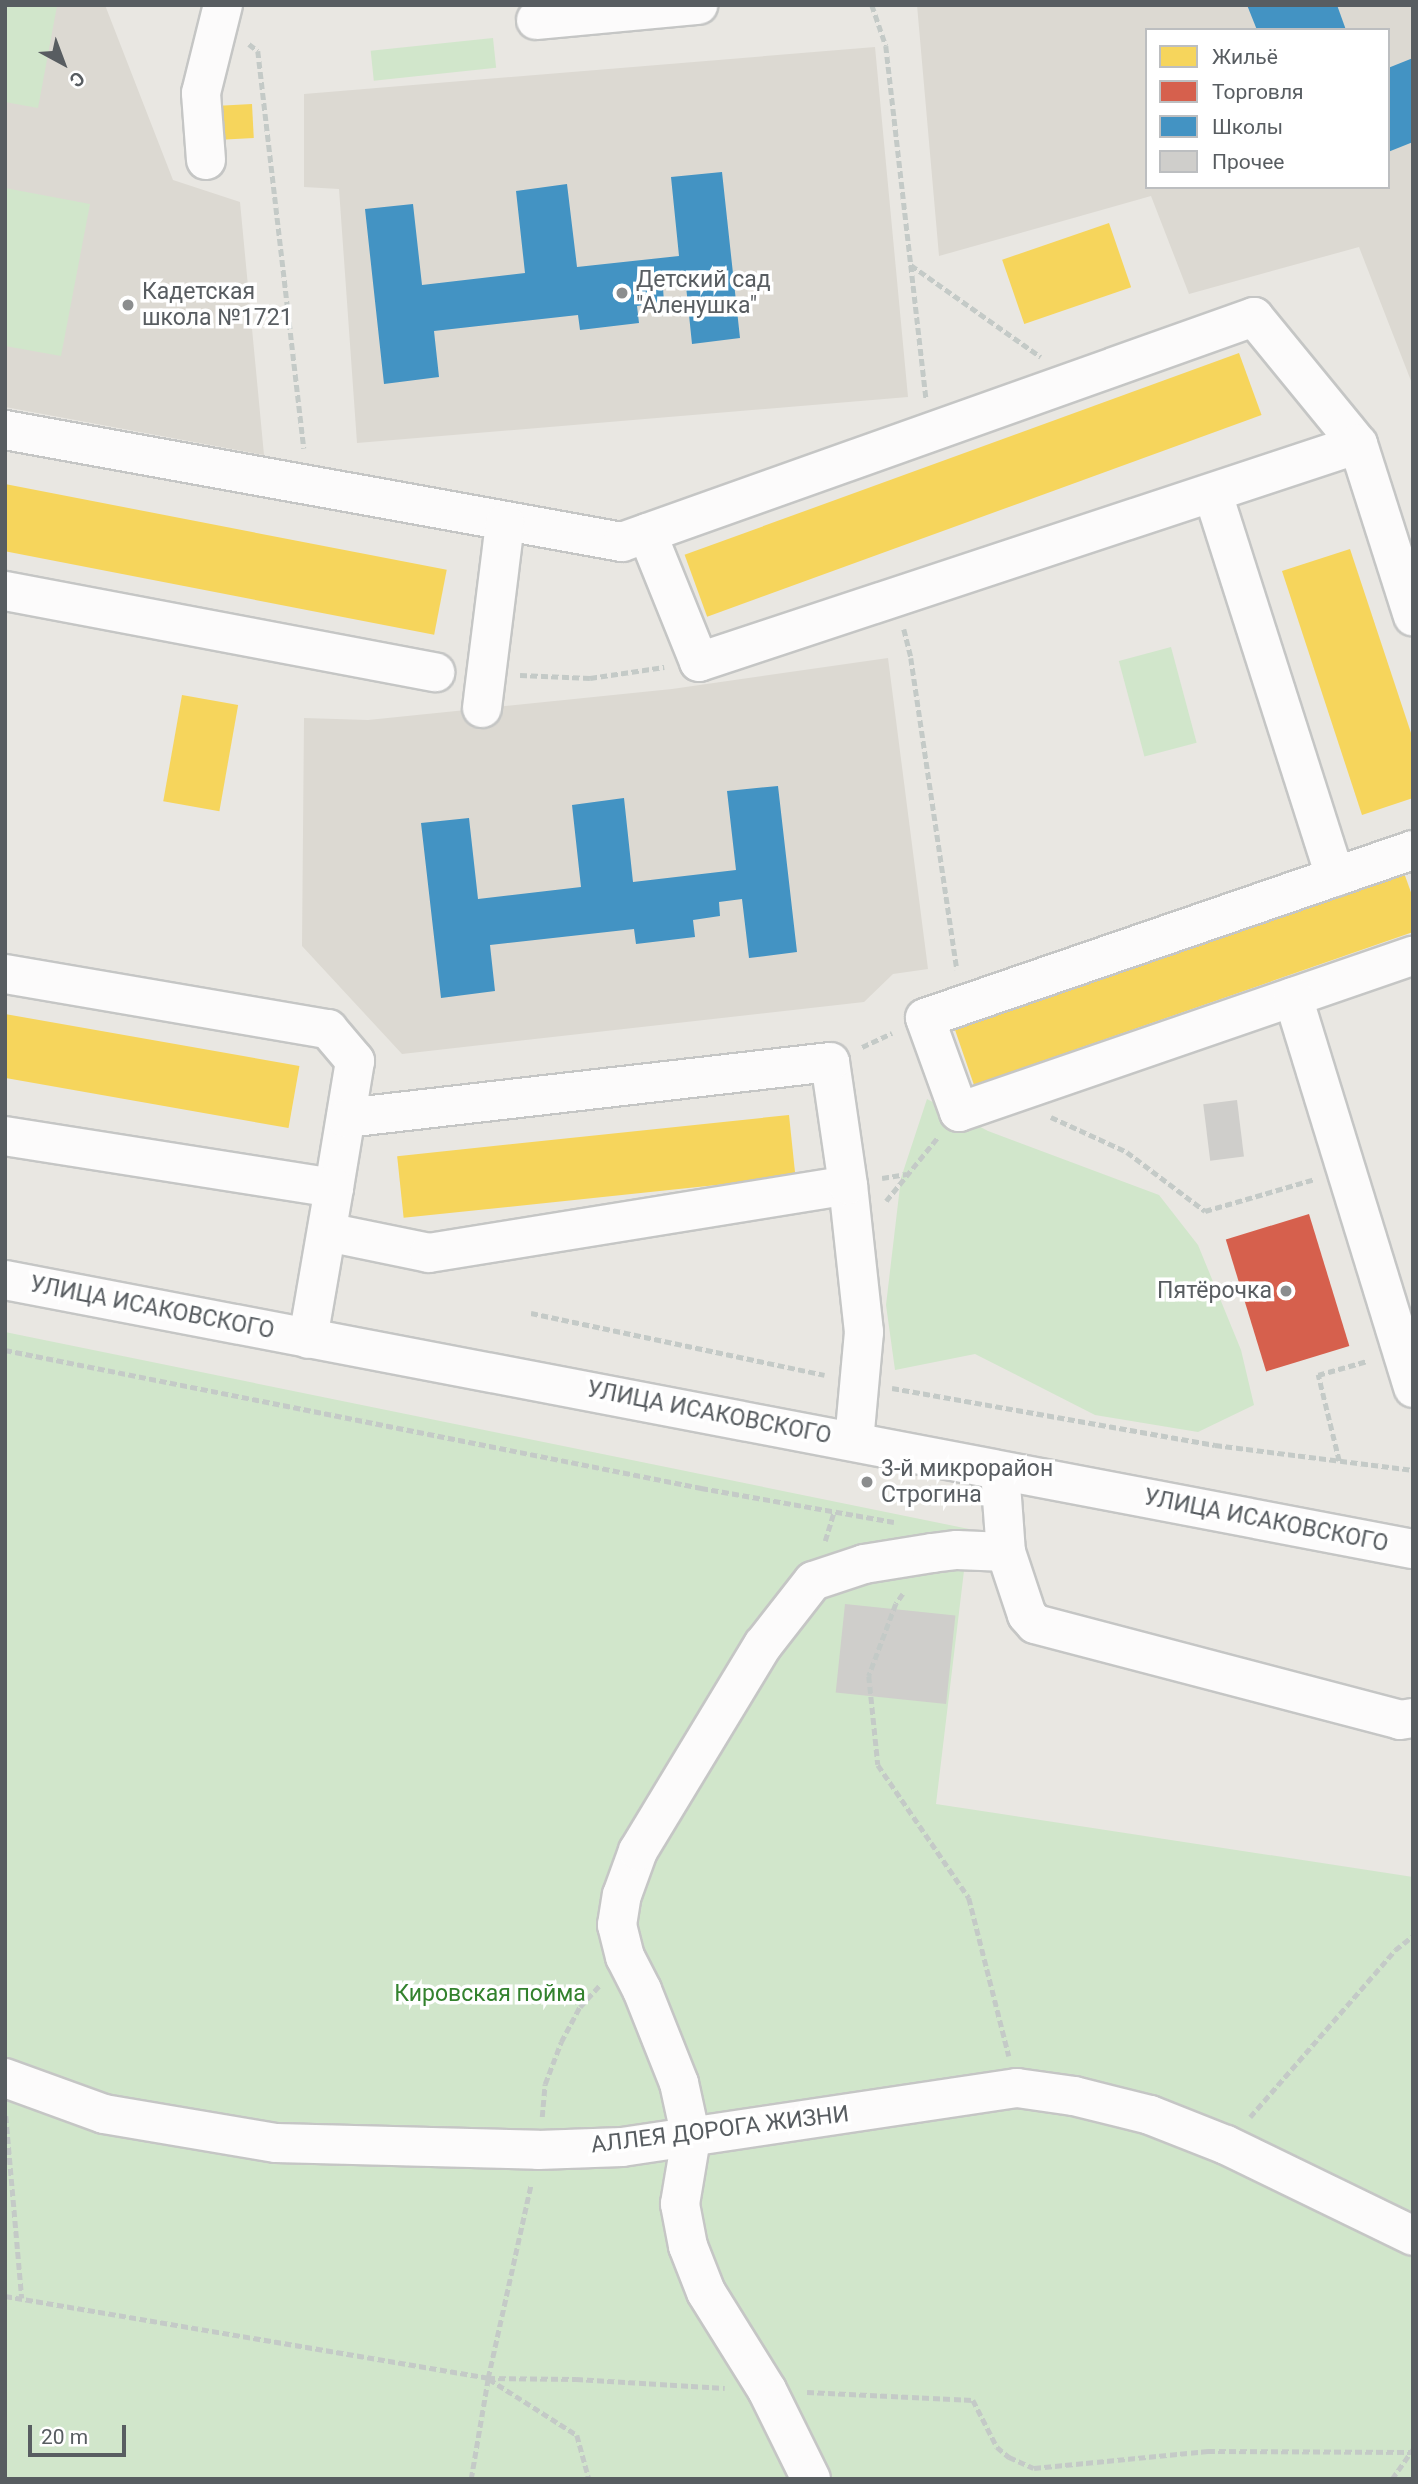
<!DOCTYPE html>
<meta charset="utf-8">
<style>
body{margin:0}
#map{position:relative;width:1418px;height:2484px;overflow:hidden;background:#e9e7e2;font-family:Roboto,sans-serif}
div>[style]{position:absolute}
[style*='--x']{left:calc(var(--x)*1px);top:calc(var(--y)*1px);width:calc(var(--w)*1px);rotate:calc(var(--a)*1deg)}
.education>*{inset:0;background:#dcd9d2}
.green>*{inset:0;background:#d1e6cb;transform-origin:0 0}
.homes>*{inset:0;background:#f6d55c;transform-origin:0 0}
.shops>*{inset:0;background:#d6604d;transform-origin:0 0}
.schools>*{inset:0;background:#4393c3}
.building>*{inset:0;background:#cfcecb;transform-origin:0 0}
.path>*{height:4.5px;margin-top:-2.25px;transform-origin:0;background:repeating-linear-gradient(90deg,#c4cac7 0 7px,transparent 0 10.5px)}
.roads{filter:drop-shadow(2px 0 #c5c6c5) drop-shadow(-2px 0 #c5c6c5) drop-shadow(0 2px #c5c6c5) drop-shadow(0 -2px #c5c6c5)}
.minor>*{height:38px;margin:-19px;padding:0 19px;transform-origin:19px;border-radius:19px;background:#fcfbfb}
.dots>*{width:19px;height:19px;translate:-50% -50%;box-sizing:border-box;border:4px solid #fff;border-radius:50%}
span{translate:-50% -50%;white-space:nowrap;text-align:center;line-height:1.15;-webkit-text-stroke:7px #fff;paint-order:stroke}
.poi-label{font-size:23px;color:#585d61}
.left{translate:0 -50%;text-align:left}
.right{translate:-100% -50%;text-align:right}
.street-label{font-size:23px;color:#585d61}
.park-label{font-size:23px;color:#33822e}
.frame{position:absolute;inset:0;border:7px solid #585d61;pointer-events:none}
.legend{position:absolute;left:1145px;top:28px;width:245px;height:161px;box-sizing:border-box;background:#fff;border:2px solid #bcbec0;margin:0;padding:9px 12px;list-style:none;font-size:21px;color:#585d61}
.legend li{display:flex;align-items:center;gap:14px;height:35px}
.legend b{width:35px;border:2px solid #bcbec0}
.north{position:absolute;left:28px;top:28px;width:70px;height:70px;-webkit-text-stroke:5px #fff;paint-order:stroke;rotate:139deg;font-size:19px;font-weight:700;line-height:28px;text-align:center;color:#585d61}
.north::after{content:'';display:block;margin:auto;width:24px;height:32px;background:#585d61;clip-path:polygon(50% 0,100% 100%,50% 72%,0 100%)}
.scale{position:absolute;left:28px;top:2425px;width:98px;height:32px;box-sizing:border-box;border:4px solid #585d61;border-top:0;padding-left:9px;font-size:21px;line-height:24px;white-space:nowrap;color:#585d61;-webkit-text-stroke:5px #fff;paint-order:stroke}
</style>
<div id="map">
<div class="education">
<i style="clip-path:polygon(5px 5px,105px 5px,173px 180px,240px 202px,264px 455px,5px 407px)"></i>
<i style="clip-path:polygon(evenodd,917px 5px,1413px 5px,1413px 386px,1359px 247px,1189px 294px,1151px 196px,939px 256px,917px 5px,1147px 30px,1388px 30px,1388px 187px,1147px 187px,1147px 30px)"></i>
<i style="clip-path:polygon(875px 47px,908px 397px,357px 443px,339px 189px,304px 187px,304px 94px)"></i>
<i style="clip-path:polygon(888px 658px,928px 969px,893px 974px,864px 1002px,402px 1054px,302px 946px,304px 718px,368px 720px,672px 689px)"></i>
</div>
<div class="green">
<i style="clip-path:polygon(5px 5px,57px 6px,38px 108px,5px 102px)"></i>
<i style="left:493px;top:38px;width:30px;height:123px;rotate:84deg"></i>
<i style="clip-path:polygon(5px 188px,90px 204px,61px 356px,5px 346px)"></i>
<i style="left:1171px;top:647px;width:99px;height:54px;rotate:75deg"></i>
<i style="clip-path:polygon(927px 1099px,988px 1131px,1159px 1195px,1198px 1245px,1241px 1350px,1254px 1405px,1198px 1432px,1095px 1415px,975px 1354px,895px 1370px,886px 1305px,901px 1178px)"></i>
<i style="clip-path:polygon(5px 1332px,969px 1529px,936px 1804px,1413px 1877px,1413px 2479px,5px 2479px)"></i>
</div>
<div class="homes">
<i style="left:252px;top:104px;width:34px;height:42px;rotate:87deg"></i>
<i style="left:1109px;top:223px;width:68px;height:113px;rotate:71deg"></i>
<i style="left:1239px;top:353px;width:66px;height:590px;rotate:70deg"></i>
<i style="left:5px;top:484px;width:450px;height:66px;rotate:11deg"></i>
<i style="clip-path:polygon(1350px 549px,1413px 739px,1413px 798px,1362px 815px,1282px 571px)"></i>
<i style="left:182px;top:695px;width:57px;height:108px;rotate:10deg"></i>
<i style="clip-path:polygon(1403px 870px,1413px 898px,1413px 932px,974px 1085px,954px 1027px)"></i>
<i style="left:5px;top:1014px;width:299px;height:63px;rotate:10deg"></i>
<i style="left:789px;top:1115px;width:62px;height:394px;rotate:84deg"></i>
</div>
<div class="shops">
<i style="left:1309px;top:1214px;width:138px;height:87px;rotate:73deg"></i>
</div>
<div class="schools">
<i style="clip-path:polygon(1247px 5px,1337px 5px,1346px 30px,1257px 30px)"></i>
<i style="clip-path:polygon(1413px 58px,1413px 142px,1388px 152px,1388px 68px)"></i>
<i style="clip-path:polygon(722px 172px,740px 338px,692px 344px,686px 286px,663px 288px,664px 302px,637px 306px,639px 323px,580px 330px,578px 315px,434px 331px,439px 377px,384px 384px,365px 209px,413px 204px,422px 285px,525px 273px,516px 191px,567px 184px,577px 267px,679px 256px,671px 177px)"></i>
<i style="clip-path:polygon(778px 786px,797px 952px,749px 958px,742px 899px,719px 902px,720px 916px,693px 920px,695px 937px,636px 944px,634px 929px,490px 945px,495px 991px,441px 998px,421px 823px,469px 818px,478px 899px,581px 887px,572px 805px,624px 798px,633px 882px,736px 870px,727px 791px)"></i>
</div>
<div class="building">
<i style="left:1237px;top:1100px;width:57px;height:34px;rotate:83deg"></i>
<i style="left:845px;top:1604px;width:111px;height:89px;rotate:6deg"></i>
</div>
<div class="path">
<i style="--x:872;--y:5;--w:43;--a:71.1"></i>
<i style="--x:886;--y:46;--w:355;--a:83.5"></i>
<i style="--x:249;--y:44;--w:11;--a:38"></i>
<i style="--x:258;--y:51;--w:400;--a:83.4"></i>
<i style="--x:911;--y:265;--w:159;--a:35.3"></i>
<i style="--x:904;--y:629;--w:30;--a:76"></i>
<i style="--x:911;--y:658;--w:315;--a:81.6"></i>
<i style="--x:520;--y:675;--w:70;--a:2.5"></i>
<i style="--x:590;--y:678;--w:75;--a:-8.5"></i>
<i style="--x:862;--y:1047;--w:33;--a:-25"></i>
<i style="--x:1051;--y:1117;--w:84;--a:24.7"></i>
<i style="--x:1127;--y:1152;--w:98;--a:37.1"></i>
<i style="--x:1205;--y:1211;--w:115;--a:-16.2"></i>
<i style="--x:882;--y:1178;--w:25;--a:-9"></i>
<i style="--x:886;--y:1201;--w:82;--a:-50.9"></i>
<i style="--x:531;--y:1313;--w:300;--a:11.9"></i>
<i style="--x:5;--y:1350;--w:710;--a:11.21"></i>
<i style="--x:701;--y:1488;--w:196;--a:10"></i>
<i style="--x:892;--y:1388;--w:328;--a:10"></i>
<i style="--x:1215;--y:1445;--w:200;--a:7.2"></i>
<i style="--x:1339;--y:1461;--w:89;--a:-103.7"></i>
<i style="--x:1318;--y:1375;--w:51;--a:-15.9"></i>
<i style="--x:825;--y:1541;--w:30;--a:-73"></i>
<i style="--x:903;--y:1594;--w:12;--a:125"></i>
<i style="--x:896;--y:1604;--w:77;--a:110.6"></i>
<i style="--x:869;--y:1676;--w:89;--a:84.2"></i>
<i style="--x:878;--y:1765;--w:161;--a:55.6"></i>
<i style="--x:969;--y:1898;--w:163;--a:75.8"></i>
<i style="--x:6;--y:2116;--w:183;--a:85"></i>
<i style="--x:542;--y:2117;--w:33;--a:-85"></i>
<i style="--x:545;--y:2084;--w:45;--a:-69.1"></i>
<i style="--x:561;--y:2042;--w:40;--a:-62"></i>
<i style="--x:580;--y:2007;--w:31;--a:-48"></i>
<i style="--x:1250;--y:2117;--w:221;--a:-49"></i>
<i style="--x:1395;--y:1950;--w:23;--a:-38"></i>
<i style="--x:5;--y:2296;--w:490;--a:9.6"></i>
<i style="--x:488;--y:2378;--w:88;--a:0.7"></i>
<i style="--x:576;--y:2379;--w:149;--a:3.5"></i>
<i style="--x:489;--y:2379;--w:104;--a:32.5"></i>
<i style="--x:577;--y:2435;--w:46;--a:74.7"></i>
<i style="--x:807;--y:2392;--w:166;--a:2.8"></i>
<i style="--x:973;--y:2400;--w:53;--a:62.9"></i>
<i style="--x:997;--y:2447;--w:16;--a:40"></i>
<i style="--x:1009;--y:2457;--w:27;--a:24"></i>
<i style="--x:1034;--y:2468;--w:175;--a:-5.6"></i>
<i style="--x:1208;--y:2451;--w:203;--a:0.3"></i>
<i style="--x:471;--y:2479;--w:102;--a:-80.4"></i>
<i style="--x:488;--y:2378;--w:199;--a:-77.5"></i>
<i style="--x:1392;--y:2479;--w:37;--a:-55"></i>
</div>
<div class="roads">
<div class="minor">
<i style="--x:536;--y:20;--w:163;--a:-5.3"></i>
<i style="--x:206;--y:160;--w:67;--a:-94.3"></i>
<i style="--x:201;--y:93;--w:91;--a:-76"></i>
<i style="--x:5;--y:430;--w:627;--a:10.29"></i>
<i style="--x:622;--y:542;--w:671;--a:-19.6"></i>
<i style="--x:1254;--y:317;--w:164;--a:50.7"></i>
<i style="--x:1358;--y:444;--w:181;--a:72.3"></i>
<i style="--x:1213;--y:494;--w:402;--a:72.3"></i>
<i style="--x:647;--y:533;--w:139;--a:68"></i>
<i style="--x:699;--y:662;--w:694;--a:-18.3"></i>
<i style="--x:5;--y:591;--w:438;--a:10.7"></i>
<i style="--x:482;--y:708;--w:186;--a:-82.9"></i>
<i style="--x:1413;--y:850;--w:516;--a:161"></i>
<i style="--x:925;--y:1018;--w:100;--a:70.1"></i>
<i style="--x:959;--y:1112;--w:480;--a:-19"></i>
<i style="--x:5;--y:974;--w:328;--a:9.7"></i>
<i style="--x:328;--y:1029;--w:42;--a:49.8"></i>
<i style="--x:355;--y:1061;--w:129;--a:99.4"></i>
<i style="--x:1293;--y:997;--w:409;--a:72.9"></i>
<i style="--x:5;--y:1136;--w:333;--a:9"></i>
<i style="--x:334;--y:1188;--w:153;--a:99.8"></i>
<i style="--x:848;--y:1185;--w:148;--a:83.8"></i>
<i style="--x:864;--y:1332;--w:109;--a:95.2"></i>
<i style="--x:327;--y:1232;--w:104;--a:11.6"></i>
<i style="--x:429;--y:1253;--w:424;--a:-9.2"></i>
<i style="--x:848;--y:1185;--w:124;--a:-98.3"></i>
<i style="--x:830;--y:1062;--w:487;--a:173.4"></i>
<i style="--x:5;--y:1280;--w:1433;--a:10.82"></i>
<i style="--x:1000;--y:1471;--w:81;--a:85.8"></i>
<i style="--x:1006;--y:1552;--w:66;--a:71.6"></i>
<i style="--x:1027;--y:1615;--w:12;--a:48"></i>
<i style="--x:1035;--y:1624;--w:377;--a:14.7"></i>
<i style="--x:1400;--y:1720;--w:13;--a:-9"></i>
<i style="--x:5;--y:2078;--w:105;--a:20"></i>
<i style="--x:104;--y:2114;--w:174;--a:9.6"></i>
<i style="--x:276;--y:2143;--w:262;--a:1.5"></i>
<i style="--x:538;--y:2150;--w:84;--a:-2"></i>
<i style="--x:622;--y:2147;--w:399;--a:-8.5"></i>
<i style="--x:1017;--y:2088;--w:58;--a:8"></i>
<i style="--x:1074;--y:2096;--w:78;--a:14"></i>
<i style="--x:1150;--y:2115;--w:82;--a:21.5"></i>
<i style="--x:1226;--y:2145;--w:208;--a:25.9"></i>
<i style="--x:811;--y:2479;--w:99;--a:-116.3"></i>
<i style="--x:767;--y:2390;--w:115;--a:-121.9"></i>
<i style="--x:706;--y:2292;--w:49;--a:-111.4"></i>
<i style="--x:688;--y:2246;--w:43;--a:-100.8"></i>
<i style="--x:680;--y:2204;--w:67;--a:-80.5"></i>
<i style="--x:691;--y:2138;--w:56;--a:-102.3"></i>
<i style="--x:679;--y:2083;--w:100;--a:-111.7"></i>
<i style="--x:642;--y:1990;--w:37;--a:-117"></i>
<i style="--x:625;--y:1957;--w:33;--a:-104"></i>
<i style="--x:617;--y:1925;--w:30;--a:-81"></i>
<i style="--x:622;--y:1895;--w:47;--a:-70"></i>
<i style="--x:638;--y:1851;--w:241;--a:-58.8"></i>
<i style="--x:763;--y:1645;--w:81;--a:-52"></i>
<i style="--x:813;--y:1581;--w:54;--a:-18.4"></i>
<i style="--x:864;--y:1564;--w:69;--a:-9.2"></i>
<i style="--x:932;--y:1553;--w:25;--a:-7"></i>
<i style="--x:957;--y:1550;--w:49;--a:2.3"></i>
</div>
</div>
<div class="dots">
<i style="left:622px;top:293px;background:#8b8d8e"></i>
<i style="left:128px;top:305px;background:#8b8d8e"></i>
<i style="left:1286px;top:1291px;background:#8b8d8e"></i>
<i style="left:867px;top:1482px;background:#8b8d8e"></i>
</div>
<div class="poi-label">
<span class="left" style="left:636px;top:293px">Детский сад<br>"Аленушка"</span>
<span class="left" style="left:142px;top:305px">Кадетская<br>школа №1721</span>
<span class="right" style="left:1272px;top:1291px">Пятёрочка</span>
<span class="left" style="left:881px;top:1482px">3-й микрорайон<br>Строгина</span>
</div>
<div class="street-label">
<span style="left:152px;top:1308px;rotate:11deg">УЛИЦА ИСАКОВСКОГО</span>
<span style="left:709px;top:1413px;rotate:11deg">УЛИЦА ИСАКОВСКОГО</span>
<span style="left:1266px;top:1521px;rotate:11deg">УЛИЦА ИСАКОВСКОГО</span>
<span style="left:720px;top:2130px;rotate:-7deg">АЛЛЕЯ ДОРОГА ЖИЗНИ</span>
</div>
<div class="park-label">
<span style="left:490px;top:1994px">Кировская пойма</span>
</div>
<div class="frame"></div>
<ul class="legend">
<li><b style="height:19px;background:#f6d55c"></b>Жильё</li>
<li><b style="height:19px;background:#d6604d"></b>Торговля</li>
<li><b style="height:19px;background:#4393c3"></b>Школы</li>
<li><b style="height:19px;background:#cfcecb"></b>Прочее</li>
</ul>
<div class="north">С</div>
<div class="scale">20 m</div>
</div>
